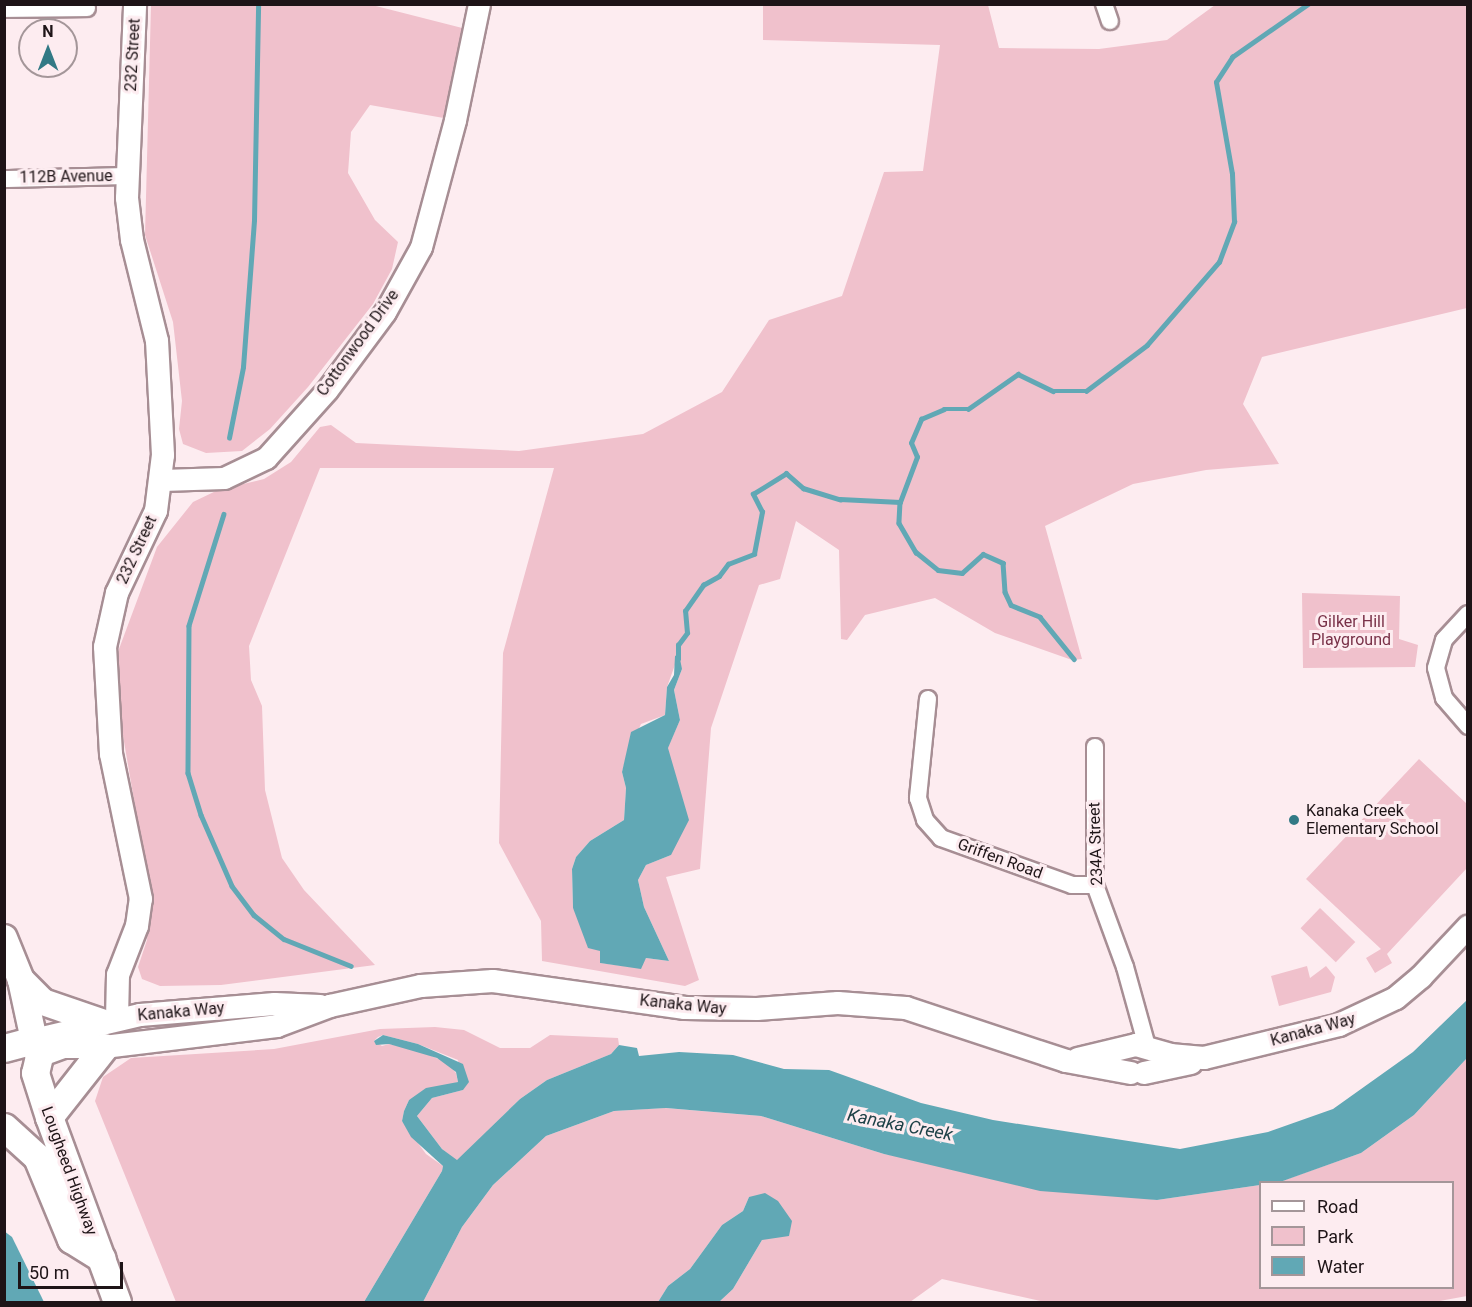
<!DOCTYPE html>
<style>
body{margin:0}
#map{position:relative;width:1472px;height:1307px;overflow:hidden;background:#fdecf0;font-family:Roboto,sans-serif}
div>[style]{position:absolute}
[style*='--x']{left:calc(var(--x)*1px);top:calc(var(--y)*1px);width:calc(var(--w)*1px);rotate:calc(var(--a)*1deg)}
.green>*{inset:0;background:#f0c1cc;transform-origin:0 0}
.water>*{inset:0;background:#61a8b5}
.stream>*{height:4.5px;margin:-2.25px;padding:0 2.25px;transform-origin:2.25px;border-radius:2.25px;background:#61a8b5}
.roads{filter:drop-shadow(2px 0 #a78e94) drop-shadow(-2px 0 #a78e94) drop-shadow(0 2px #a78e94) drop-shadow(0 -2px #a78e94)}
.minor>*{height:16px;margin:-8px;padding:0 8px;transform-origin:8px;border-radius:8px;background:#fff}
.tertiary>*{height:21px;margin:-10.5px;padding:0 10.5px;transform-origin:10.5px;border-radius:10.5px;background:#fff}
.secondary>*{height:22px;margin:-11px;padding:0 11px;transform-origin:11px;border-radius:11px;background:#fff}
.primary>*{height:26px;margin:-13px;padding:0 13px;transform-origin:13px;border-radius:13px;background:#fff}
.trunk>*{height:27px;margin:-13.5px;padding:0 13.5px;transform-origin:13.5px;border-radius:13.5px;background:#fff}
.dots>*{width:16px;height:16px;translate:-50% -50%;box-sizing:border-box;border:3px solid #fdecf0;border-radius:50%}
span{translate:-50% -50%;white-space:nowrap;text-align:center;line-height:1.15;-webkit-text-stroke:6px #fdecf0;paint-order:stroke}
.street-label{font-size:16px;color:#1e1417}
.park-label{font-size:16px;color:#793148}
.poi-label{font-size:16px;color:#1e1417}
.left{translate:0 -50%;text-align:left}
.water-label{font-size:18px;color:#1e4147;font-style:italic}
.frame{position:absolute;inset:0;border:6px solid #1e1417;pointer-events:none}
.legend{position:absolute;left:1259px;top:1181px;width:195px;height:108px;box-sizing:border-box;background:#fdecf0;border:2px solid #a49699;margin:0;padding:8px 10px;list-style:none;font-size:18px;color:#1e1417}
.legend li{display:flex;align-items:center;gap:12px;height:30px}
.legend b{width:30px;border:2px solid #a49699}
.north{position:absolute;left:18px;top:18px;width:60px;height:60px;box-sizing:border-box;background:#fdecf0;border:2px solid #a49699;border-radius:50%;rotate:0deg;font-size:16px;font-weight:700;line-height:24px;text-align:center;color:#1e1417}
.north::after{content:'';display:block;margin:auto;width:21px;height:27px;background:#327985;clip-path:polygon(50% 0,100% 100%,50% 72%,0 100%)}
.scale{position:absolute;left:18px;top:1262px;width:105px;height:27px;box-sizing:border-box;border:3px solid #1e1417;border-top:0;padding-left:8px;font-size:18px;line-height:21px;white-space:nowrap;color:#1e1417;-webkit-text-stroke:4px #fdecf0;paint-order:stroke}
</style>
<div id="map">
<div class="green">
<i style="clip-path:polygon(151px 5px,372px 5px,474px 31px,455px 120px,370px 105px,351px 132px,348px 173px,375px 220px,398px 242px,392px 269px,373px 304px,308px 387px,270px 429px,242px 451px,206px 453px,183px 444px,179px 429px,182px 401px,173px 322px,145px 235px)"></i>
<i style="clip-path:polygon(evenodd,763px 5px,988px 5px,999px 48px,1099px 49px,1167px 40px,1215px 5px,1467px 5px,1467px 308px,1262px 357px,1243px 404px,1279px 464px,1206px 470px,1133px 484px,1045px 526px,1082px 659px,1072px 660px,995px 633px,935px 598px,865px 615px,847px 640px,841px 639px,839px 550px,796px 521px,780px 579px,759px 585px,711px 728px,700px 869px,666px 877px,699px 980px,685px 986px,542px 961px,541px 921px,499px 843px,503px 653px,554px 468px,320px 468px,249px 646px,251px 680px,262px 706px,265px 790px,282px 858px,304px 890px,375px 965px,221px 985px,160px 986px,142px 979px,138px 967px,147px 940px,150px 894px,120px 718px,116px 657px,157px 547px,193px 502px,218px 490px,264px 479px,291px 462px,320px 427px,331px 425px,356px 443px,519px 451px,643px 434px,722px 392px,769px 320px,842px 296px,884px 172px,923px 171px,940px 45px,763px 40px,763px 5px,676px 662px,682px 669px,674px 690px,680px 720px,668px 747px,671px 855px,646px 865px,638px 880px,644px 907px,669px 961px,646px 958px,640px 968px,600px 963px,600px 951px,573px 908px,572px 869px,576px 857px,590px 841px,624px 820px,626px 788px,622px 772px,627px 754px,641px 724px,665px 715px,667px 687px,676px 662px)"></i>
<i style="clip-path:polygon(1302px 593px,1400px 596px,1399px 639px,1418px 645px,1415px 667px,1303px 668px)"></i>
<i style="clip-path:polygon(1419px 759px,1467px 804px,1467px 868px,1387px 954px,1392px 963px,1375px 973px,1366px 958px,1381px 949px,1306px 879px)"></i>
<i style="left:1320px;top:908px;width:49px;height:28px;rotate:44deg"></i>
<i style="clip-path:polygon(1307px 966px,1310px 978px,1326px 966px,1335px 977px,1331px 992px,1279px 1006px,1271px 976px)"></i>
<i style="clip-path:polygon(435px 1027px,464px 1030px,500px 1048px,530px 1048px,550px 1035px,618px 1038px,619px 1045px,611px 1054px,547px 1080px,520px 1099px,457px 1161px,442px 1149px,417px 1116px,432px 1098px,463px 1090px,458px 1060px,418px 1044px,383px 1035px,378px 1037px,374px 1041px,382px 1046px,389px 1044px,415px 1049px,448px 1063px,456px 1073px,458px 1082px,409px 1100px,404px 1111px,402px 1121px,426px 1154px,443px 1166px,442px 1171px,364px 1302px,176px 1302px,95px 1101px,103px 1077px,131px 1058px,274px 1049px,380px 1029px)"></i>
<i style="clip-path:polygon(1467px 1058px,1467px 1296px,1434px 1302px,1045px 1302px,942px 1279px,910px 1302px,719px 1302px,733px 1289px,762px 1240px,749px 1197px,743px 1211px,722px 1225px,690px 1269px,668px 1286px,658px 1302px,423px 1302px,462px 1227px,493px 1185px,546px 1136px,614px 1111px,665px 1108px,761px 1116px,884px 1154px,1157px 1200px,1260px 1185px,1260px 1288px,1452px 1288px,1452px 1182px,1279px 1182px,1361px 1153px,1414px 1115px)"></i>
</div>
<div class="water">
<i style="clip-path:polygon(679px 654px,682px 669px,674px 690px,680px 720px,668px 748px,689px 820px,671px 855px,646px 865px,638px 880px,644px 907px,669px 961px,646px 958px,641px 969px,600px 963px,600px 951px,588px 948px,573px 908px,572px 869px,576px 857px,590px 841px,624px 820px,626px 788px,622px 772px,631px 732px,665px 715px,667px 687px,674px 675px,675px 656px)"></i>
<i style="clip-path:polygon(1467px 1000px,1467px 1058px,1414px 1115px,1361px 1153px,1280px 1182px,1157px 1200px,1040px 1191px,884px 1154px,761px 1116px,666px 1108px,614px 1111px,546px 1136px,493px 1185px,462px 1227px,423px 1302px,364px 1302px,442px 1171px,443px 1166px,411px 1137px,402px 1121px,404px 1111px,409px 1100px,426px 1088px,458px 1082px,456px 1072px,437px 1058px,389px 1044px,376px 1045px,374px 1041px,383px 1035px,418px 1044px,463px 1064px,469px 1082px,463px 1090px,432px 1098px,417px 1116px,442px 1149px,457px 1160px,520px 1099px,547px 1080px,611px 1054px,619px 1045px,637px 1048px,639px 1056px,679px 1052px,733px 1055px,784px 1069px,829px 1070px,921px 1103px,993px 1120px,1180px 1149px,1268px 1132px,1333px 1109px,1413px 1052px)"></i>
<i style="clip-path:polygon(765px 1193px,778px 1201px,792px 1221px,789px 1236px,762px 1240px,733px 1289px,719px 1302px,658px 1302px,668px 1286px,690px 1269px,722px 1225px,743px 1211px,749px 1197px)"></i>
<i style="clip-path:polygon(4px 1231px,12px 1237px,44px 1302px,5px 1302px)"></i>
</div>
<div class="stream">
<i style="--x:229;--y:438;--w:72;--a:-78.8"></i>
<i style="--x:243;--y:367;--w:147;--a:-85.7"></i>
<i style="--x:254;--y:220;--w:216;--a:-88.9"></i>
<i style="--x:900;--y:502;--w:21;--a:93"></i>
<i style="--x:899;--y:523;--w:34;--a:60"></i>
<i style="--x:916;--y:552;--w:28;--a:39"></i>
<i style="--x:938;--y:570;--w:24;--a:7"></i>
<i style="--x:962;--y:573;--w:28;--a:-42"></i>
<i style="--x:983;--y:554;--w:22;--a:24"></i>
<i style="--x:1003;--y:563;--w:29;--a:86"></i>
<i style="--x:1005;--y:592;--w:14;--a:65"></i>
<i style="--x:1011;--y:605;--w:31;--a:22"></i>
<i style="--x:1040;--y:617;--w:54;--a:51"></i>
<i style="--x:224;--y:514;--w:117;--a:107.4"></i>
<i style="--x:189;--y:626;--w:147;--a:90.4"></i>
<i style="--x:188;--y:773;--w:44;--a:72.8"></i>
<i style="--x:201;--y:815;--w:77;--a:66.4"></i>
<i style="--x:232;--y:886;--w:36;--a:53"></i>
<i style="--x:254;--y:915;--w:38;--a:39"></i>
<i style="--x:284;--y:939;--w:72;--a:21.9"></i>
<i style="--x:678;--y:659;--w:14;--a:-90"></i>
<i style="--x:678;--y:645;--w:15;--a:-53"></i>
<i style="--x:687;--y:633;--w:22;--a:-95"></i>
<i style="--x:685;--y:611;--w:32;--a:-55"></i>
<i style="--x:703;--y:585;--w:18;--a:-29"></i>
<i style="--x:719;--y:576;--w:15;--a:-53"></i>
<i style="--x:728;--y:564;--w:28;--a:-21"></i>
<i style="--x:754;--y:554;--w:43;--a:-79.2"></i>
<i style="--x:762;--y:512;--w:20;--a:-117"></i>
<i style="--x:753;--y:494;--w:39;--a:-32"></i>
<i style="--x:786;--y:473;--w:23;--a:41"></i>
<i style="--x:803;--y:488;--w:39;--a:17"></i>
<i style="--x:840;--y:499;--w:60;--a:2.9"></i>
<i style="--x:900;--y:502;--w:48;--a:-69.3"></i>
<i style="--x:917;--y:457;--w:15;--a:-113"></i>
<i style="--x:911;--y:443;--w:26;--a:-67"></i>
<i style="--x:921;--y:419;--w:25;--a:-23"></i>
<i style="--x:944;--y:409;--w:24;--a:0"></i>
<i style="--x:968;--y:409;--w:61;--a:-35"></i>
<i style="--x:1018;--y:374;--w:39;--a:26"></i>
<i style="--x:1053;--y:391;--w:33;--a:0"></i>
<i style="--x:1086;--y:391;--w:76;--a:-37"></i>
<i style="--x:1147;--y:345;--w:110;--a:-49.1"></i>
<i style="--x:1219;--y:262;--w:43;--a:-69.4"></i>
<i style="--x:1234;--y:222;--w:48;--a:-92.4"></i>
<i style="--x:1232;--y:174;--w:93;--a:-99.9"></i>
<i style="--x:1216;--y:82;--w:30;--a:-57"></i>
<i style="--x:1232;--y:57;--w:93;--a:-34.9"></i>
</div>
<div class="roads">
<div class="minor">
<i style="--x:1104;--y:4;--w:18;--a:71"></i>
<i style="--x:4;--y:9;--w:83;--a:-0.7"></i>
<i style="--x:4;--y:179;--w:123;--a:-1.4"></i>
<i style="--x:1468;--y:614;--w:35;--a:133"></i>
<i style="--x:1444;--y:640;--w:29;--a:106"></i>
<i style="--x:1436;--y:668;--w:31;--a:75"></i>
<i style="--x:1444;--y:698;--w:37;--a:49"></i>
<i style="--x:928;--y:699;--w:100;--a:95.8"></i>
<i style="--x:918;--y:798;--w:23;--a:72"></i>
<i style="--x:925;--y:820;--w:24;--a:48"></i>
<i style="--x:941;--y:838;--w:139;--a:19.7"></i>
<i style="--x:1072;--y:885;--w:23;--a:0"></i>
<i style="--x:1095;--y:747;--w:138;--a:90"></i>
<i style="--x:1095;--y:885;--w:87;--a:69.9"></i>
<i style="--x:1125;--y:967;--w:86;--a:74.5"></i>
</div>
<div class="tertiary">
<i style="--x:162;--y:480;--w:62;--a:-1.8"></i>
<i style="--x:224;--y:478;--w:47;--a:-25.5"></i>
<i style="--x:266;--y:458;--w:91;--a:-48.1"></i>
<i style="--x:327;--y:390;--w:97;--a:-53.4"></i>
<i style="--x:385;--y:312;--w:74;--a:-61"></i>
<i style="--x:421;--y:247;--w:131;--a:-75"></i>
<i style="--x:455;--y:120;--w:118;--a:-78.3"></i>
</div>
<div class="secondary">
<i style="--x:117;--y:1019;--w:44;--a:-88.7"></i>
<i style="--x:118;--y:975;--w:53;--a:-68.8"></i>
<i style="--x:137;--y:926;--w:27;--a:-82"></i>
<i style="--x:141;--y:899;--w:148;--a:-101.7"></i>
<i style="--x:111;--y:754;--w:107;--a:-93.2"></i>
<i style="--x:105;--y:647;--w:55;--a:-77.5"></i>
<i style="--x:117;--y:593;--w:91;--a:-64.6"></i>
<i style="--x:156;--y:511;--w:56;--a:-82.9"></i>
<i style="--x:163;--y:455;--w:114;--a:-93"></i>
<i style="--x:157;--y:341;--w:104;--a:-103.9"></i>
<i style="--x:132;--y:240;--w:42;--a:-96.8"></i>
<i style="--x:127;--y:198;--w:194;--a:-87.6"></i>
<i style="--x:34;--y:1040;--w:109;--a:-13.3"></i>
<i style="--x:140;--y:1015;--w:135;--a:-4.7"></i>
<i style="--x:275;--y:1004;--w:45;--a:2.5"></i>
<i style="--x:39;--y:1056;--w:27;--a:-20"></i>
<i style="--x:64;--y:1047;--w:40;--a:0"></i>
<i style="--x:104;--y:1047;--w:174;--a:-6.9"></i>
<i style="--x:277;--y:1026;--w:57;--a:-20.7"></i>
<i style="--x:330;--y:1006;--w:93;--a:-12.4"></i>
<i style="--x:421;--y:986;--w:72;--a:-4"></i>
<i style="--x:493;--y:981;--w:194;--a:8"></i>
<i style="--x:685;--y:1008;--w:72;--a:0.8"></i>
<i style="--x:757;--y:1009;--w:81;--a:-4.2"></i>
<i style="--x:838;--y:1003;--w:68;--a:4.2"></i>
<i style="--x:906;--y:1008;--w:169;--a:18.3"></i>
<i style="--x:1066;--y:1061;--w:66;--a:10.5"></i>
<i style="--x:1078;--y:1059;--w:60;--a:-13.6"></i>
<i style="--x:1136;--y:1045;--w:35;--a:16"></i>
<i style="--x:1170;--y:1055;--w:34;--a:5"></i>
<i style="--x:1204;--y:1058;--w:139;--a:-13.7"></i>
<i style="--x:1339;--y:1025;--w:63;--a:-25.3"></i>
<i style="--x:1396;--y:998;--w:33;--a:-40"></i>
<i style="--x:1421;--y:977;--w:69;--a:-46.8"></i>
<i style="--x:1144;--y:1073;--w:48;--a:-12"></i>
</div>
<div class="primary">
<i style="--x:4;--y:938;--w:45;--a:68"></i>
<i style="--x:21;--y:980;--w:61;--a:77.8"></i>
<i style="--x:21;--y:980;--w:31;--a:45"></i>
<i style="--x:43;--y:1002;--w:61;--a:19"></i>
</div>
<div class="trunk">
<i style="--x:4;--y:1048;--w:31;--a:-15"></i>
<i style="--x:34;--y:1040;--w:17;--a:73"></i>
<i style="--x:39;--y:1056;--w:17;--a:103"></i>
<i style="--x:35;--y:1073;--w:46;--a:72.3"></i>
<i style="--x:49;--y:1117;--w:197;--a:69.8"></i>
<i style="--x:49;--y:1117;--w:89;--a:-51.8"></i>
<i style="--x:4;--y:1127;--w:45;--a:42.3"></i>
<i style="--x:37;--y:1157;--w:89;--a:67.5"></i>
<i style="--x:71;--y:1239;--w:36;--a:32"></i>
</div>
</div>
<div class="dots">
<i style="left:1294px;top:820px;background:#327985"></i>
</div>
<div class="street-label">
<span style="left:133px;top:55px;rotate:-87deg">232 Street</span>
<span style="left:66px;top:177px;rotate:-1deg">112B Avenue</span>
<span style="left:358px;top:343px;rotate:-54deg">Cottonwood Drive</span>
<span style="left:137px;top:550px;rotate:-65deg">232 Street</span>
<span style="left:1096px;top:844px;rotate:-92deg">234A Street</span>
<span style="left:1000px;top:859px;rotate:20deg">Griffen Road</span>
<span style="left:683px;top:1005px;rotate:6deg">Kanaka Way</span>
<span style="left:181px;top:1012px;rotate:-5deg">Kanaka Way</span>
<span style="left:1313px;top:1030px;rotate:-15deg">Kanaka Way</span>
<span style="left:69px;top:1171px;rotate:70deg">Lougheed Highway</span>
</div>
<div class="park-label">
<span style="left:1351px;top:631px">Gilker Hill<br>Playground</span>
</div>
<div class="poi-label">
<span class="left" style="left:1306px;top:820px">Kanaka Creek<br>Elementary School</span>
</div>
<div class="water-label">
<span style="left:900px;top:1125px;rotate:11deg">Kanaka Creek</span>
</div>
<div class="frame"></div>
<ul class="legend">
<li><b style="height:8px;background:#fff"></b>Road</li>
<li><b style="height:16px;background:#f0c1cc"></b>Park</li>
<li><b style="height:16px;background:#61a8b5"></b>Water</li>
</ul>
<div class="north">N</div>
<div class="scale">50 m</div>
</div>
